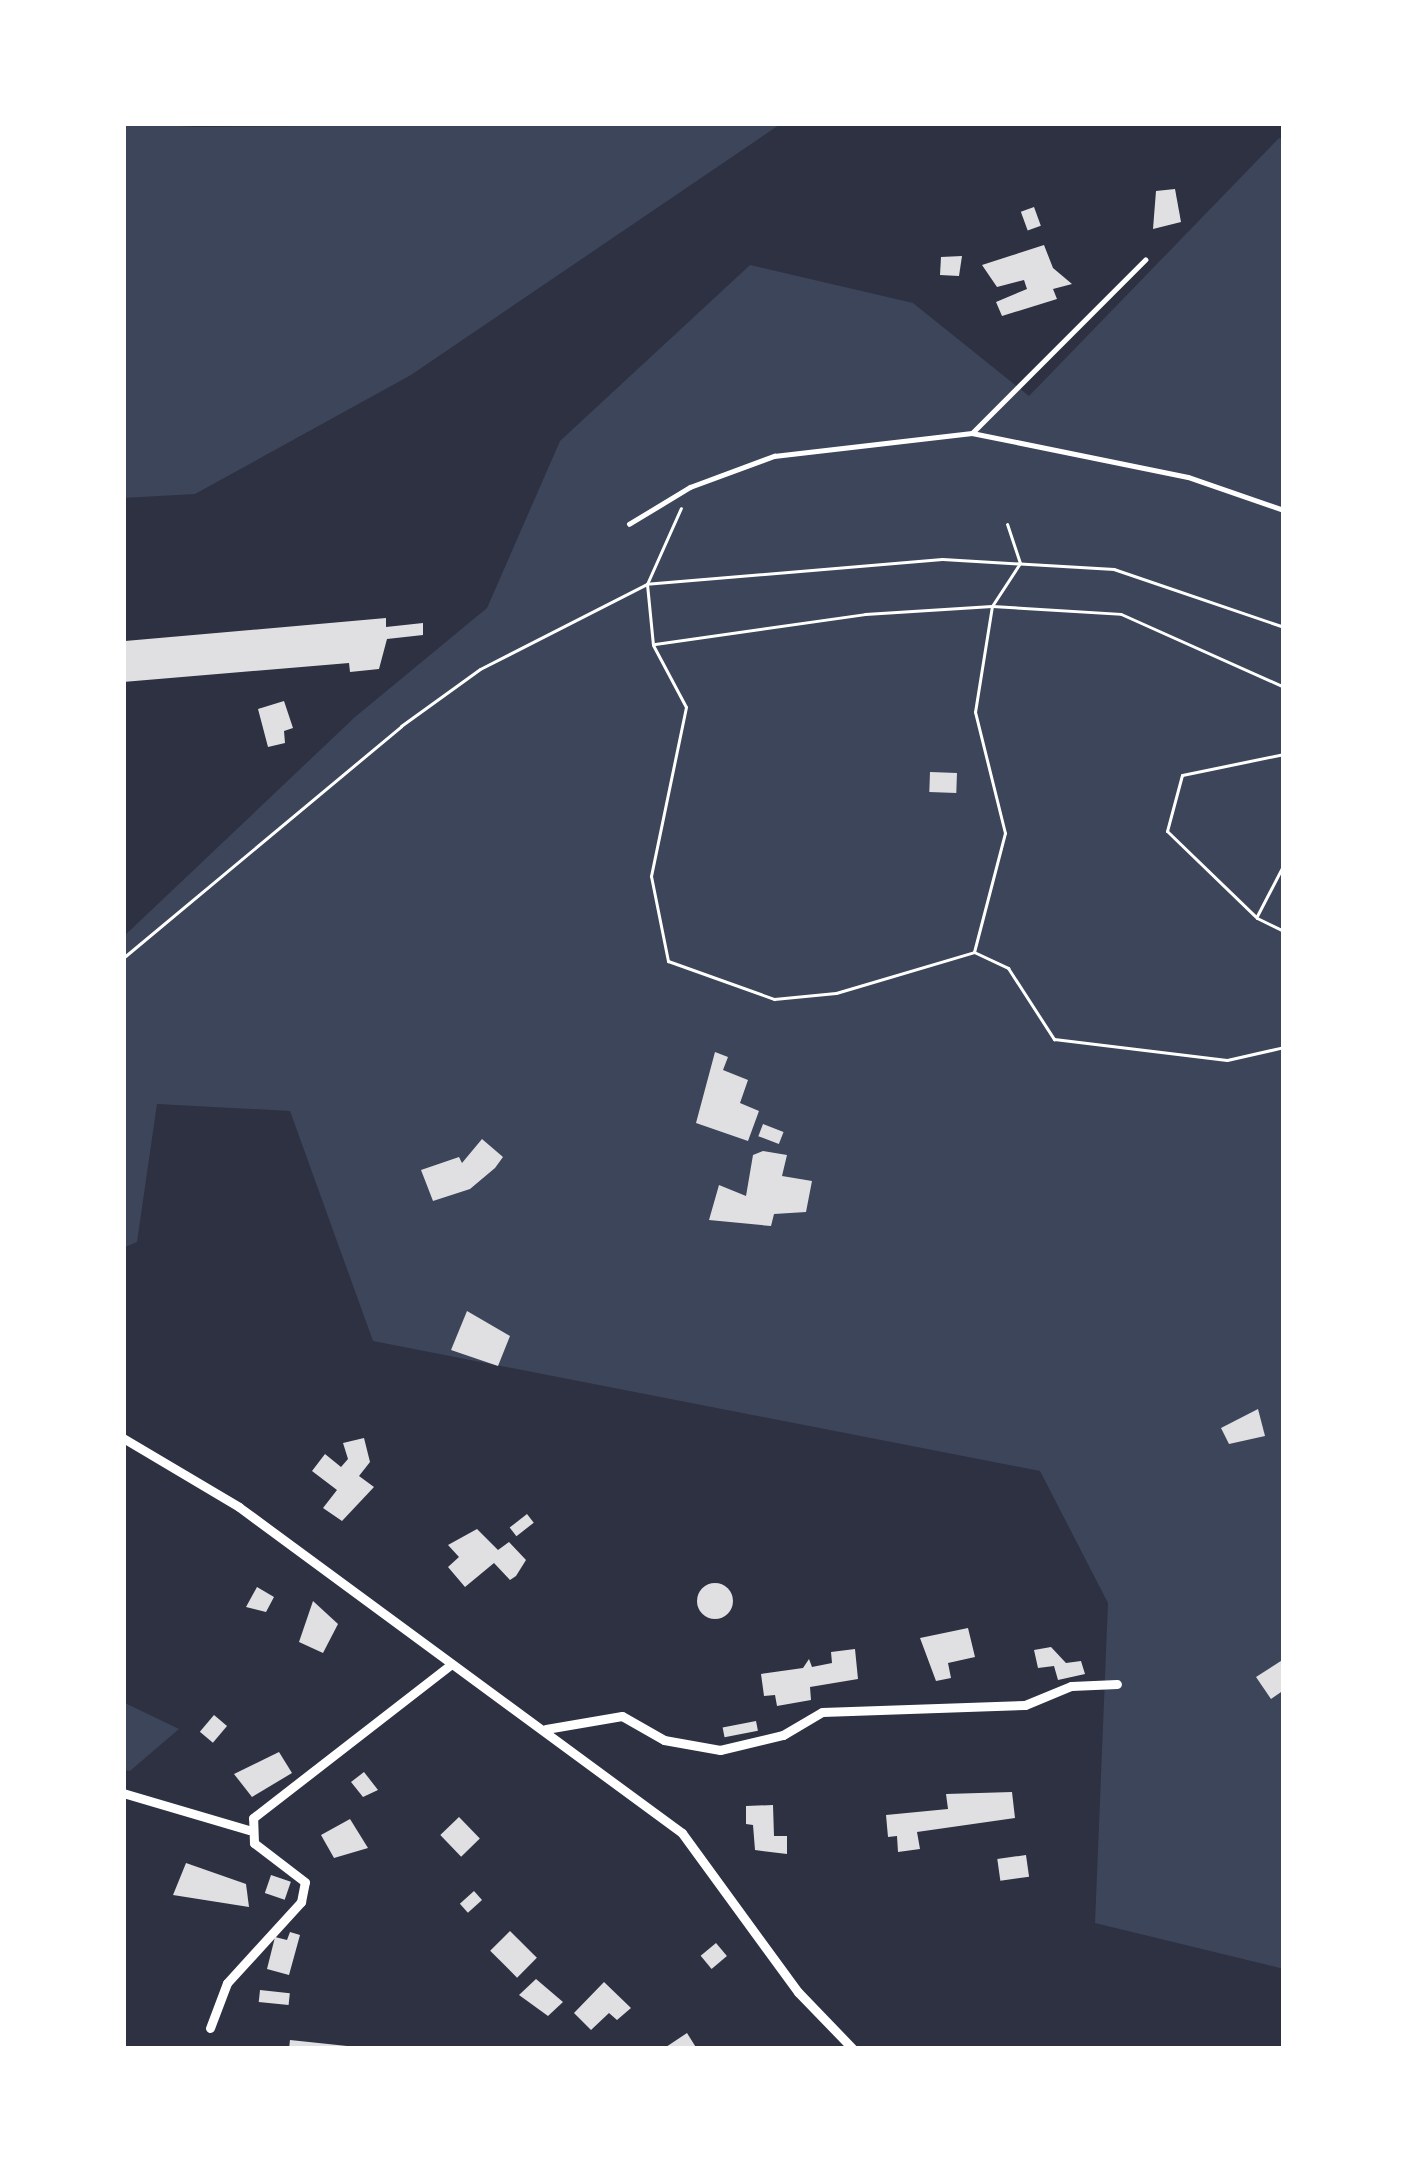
<!DOCTYPE html>
<style>
body{margin:0}
#map{position:relative;width:1407px;height:2172px;overflow:hidden;background:#2d3142;font-family:"Public Sans",sans-serif}
div>[style]{position:absolute}
[style*='--x']{left:calc(var(--x)*1px);top:calc(var(--y)*1px);width:calc(var(--w)*1px);rotate:calc(var(--a)*1deg)}
.green>*{inset:0;background:#3c4559}
.building>*{inset:0;background:#e0e0e3;transform-origin:0 0}
.round{border-radius:50%}
.path>*{height:3px;margin:-1.5px;padding:0 1.5px;transform-origin:1.5px;border-radius:1.5px;background:#fff}
.service>*{height:4.5px;margin:-2.25px;padding:0 2.25px;transform-origin:2.25px;border-radius:2.25px;background:#fff}
.minor>*{height:9px;margin:-4.5px;padding:0 4.5px;transform-origin:4.5px;border-radius:4.5px;background:#fff}
span{translate:-50% -50%;white-space:nowrap;text-align:center;line-height:1.15;-webkit-text-stroke:12px #fff;paint-order:stroke}
.frame{position:absolute;inset:0;border:126px solid #fff;pointer-events:none}
</style>
<div id="map">
<div class="green">
<i style="clip-path:polygon(123px 123px,197px 127px,782px 123px,411px 375px,195px 494px,123px 498px)"></i>
<i style="clip-path:polygon(1279px 138px,1284px 140px,1284px 1969px,1095px 1923px,1108px 1603px,1040px 1471px,373px 1341px,290px 1111px,157px 1104px,137px 1242px,123px 1248px,123px 937px,355px 717px,487px 608px,560px 441px,750px 265px,913px 303px,1029px 396px)"></i>
<i style="clip-path:polygon(123px 1702px,179px 1729px,130px 1771px,123px 1770px)"></i>
</div>
<div class="building">
<i style="clip-path:polygon(1175px 189px,1181px 222px,1153px 229px,1156px 191px)"></i>
<i style="left:1034px;top:207px;width:20px;height:14px;rotate:70deg"></i>
<i style="clip-path:polygon(1044px 245px,1053px 268px,1072px 284px,1053px 289px,1057px 299px,1002px 316px,996px 302px,1027px 289px,1024px 280px,997px 287px,982px 265px)"></i>
<i style="clip-path:polygon(962px 256px,959px 276px,940px 275px,941px 257px)"></i>
<i style="clip-path:polygon(386px 618px,386px 627px,423px 623px,423px 635px,387px 639px,379px 669px,350px 672px,349px 663px,123px 682px,125px 641px)"></i>
<i style="clip-path:polygon(284px 701px,293px 728px,284px 731px,285px 743px,268px 747px,258px 709px)"></i>
<i style="left:930px;top:772px;width:27px;height:20px;rotate:2deg"></i>
<i style="clip-path:polygon(715px 1052px,728px 1057px,723px 1070px,748px 1080px,740px 1103px,759px 1111px,748px 1141px,696px 1123px)"></i>
<i style="left:763px;top:1124px;width:22px;height:13px;rotate:21deg"></i>
<i style="clip-path:polygon(482px 1139px,503px 1157px,495px 1168px,470px 1189px,433px 1201px,421px 1170px,459px 1157px,462px 1163px)"></i>
<i style="clip-path:polygon(763px 1151px,787px 1155px,782px 1176px,812px 1181px,806px 1212px,774px 1214px,771px 1226px,709px 1220px,719px 1185px,746px 1196px,753px 1155px)"></i>
<i style="clip-path:polygon(467px 1311px,510px 1336px,498px 1366px,451px 1350px)"></i>
<i style="clip-path:polygon(1258px 1409px,1265px 1436px,1229px 1444px,1221px 1428px)"></i>
<i style="clip-path:polygon(364px 1438px,370px 1462px,359px 1476px,374px 1487px,342px 1521px,323px 1508px,337px 1490px,312px 1471px,325px 1454px,341px 1467px,348px 1459px,343px 1443px)"></i>
<i style="left:527px;top:1514px;width:11px;height:22px;rotate:52deg"></i>
<i style="clip-path:polygon(477px 1529px,498px 1550px,509px 1542px,526px 1560px,516px 1576px,510px 1580px,494px 1563px,465px 1587px,448px 1567px,459px 1557px,448px 1545px)"></i>
<i class="round" style="left:697px;top:1583px;width:36px;height:36px"></i>
<i style="clip-path:polygon(257px 1587px,274px 1597px,266px 1612px,246px 1607px)"></i>
<i style="clip-path:polygon(313px 1601px,338px 1624px,323px 1653px,299px 1642px)"></i>
<i style="clip-path:polygon(968px 1628px,975px 1657px,948px 1663px,951px 1678px,936px 1681px,920px 1638px)"></i>
<i style="clip-path:polygon(1051px 1647px,1066px 1663px,1081px 1661px,1085px 1674px,1058px 1680px,1054px 1666px,1038px 1668px,1034px 1650px)"></i>
<i style="clip-path:polygon(855px 1649px,858px 1679px,810px 1687px,811px 1700px,777px 1706px,775px 1695px,764px 1696px,761px 1674px,803px 1668px,809px 1659px,812px 1667px,832px 1663px,831px 1652px)"></i>
<i style="clip-path:polygon(1284px 1659px,1284px 1690px,1271px 1699px,1256px 1677px)"></i>
<i style="left:214px;top:1715px;width:17px;height:22px;rotate:40deg"></i>
<i style="left:756px;top:1721px;width:10px;height:34px;rotate:79deg"></i>
<i style="clip-path:polygon(279px 1752px,292px 1773px,252px 1797px,234px 1774px)"></i>
<i style="clip-path:polygon(364px 1772px,378px 1790px,363px 1797px,351px 1782px)"></i>
<i style="clip-path:polygon(1012px 1792px,1015px 1818px,917px 1832px,920px 1849px,898px 1852px,897px 1836px,888px 1837px,886px 1815px,948px 1809px,946px 1794px)"></i>
<i style="clip-path:polygon(773px 1805px,774px 1836px,787px 1836px,787px 1854px,755px 1850px,753px 1825px,746px 1824px,746px 1806px)"></i>
<i style="left:459px;top:1817px;width:30px;height:26px;rotate:46deg"></i>
<i style="clip-path:polygon(350px 1819px,368px 1848px,334px 1858px,321px 1835px)"></i>
<i style="left:1026px;top:1855px;width:22px;height:29px;rotate:82deg"></i>
<i style="clip-path:polygon(186px 1863px,246px 1884px,249px 1907px,173px 1895px)"></i>
<i style="left:271px;top:1875px;width:21px;height:19px;rotate:19deg"></i>
<i style="left:474px;top:1891px;width:12px;height:19px;rotate:48deg"></i>
<i style="left:510px;top:1931px;width:38px;height:28px;rotate:45deg"></i>
<i style="clip-path:polygon(290px 1932px,300px 1935px,289px 1975px,267px 1969px,275px 1937px,287px 1940px)"></i>
<i style="left:716px;top:1943px;width:17px;height:20px;rotate:50deg"></i>
<i style="clip-path:polygon(536px 1979px,563px 2002px,548px 2016px,519px 1995px)"></i>
<i style="clip-path:polygon(604px 1982px,631px 2008px,617px 2020px,609px 2013px,591px 2030px,574px 2013px)"></i>
<i style="left:260px;top:1990px;width:30px;height:12px;rotate:6deg"></i>
<i style="clip-path:polygon(687px 2033px,697px 2049px,663px 2049px)"></i>
<i style="clip-path:polygon(290px 2040px,347px 2046px,347px 2049px,289px 2049px)"></i>
</div>
<div class="path">
<i style="--x:1284;--y:627;--w:180;--a:-161.2"></i>
<i style="--x:1114;--y:569;--w:172;--a:-176.7"></i>
<i style="--x:942;--y:559;--w:296;--a:175.2"></i>
<i style="--x:647;--y:584;--w:61;--a:84.4"></i>
<i style="--x:653;--y:645;--w:70;--a:62"></i>
<i style="--x:686;--y:707;--w:173;--a:101.7"></i>
<i style="--x:651;--y:876;--w:87;--a:78.7"></i>
<i style="--x:668;--y:961;--w:113;--a:19.7"></i>
<i style="--x:774;--y:999;--w:62;--a:-5.5"></i>
<i style="--x:836;--y:993;--w:144;--a:-16.5"></i>
<i style="--x:974;--y:952;--w:38;--a:25"></i>
<i style="--x:1008;--y:968;--w:85;--a:57.1"></i>
<i style="--x:1054;--y:1039;--w:174;--a:6.9"></i>
<i style="--x:1227;--y:1060;--w:58;--a:-12.8"></i>
<i style="--x:655;--y:644;--w:212;--a:-8.1"></i>
<i style="--x:865;--y:614;--w:127;--a:-3.6"></i>
<i style="--x:992;--y:606;--w:129;--a:3.5"></i>
<i style="--x:1121;--y:614;--w:179;--a:24.1"></i>
<i style="--x:1284;--y:754;--w:104;--a:168.4"></i>
<i style="--x:1182;--y:775;--w:58;--a:105"></i>
<i style="--x:1167;--y:831;--w:125;--a:44"></i>
<i style="--x:1257;--y:918;--w:30;--a:26"></i>
<i style="--x:1257;--y:916;--w:59;--a:-62.6"></i>
<i style="--x:974;--y:952;--w:123;--a:-75.4"></i>
<i style="--x:1005;--y:833;--w:125;--a:-103.9"></i>
<i style="--x:975;--y:712;--w:107;--a:-80.9"></i>
<i style="--x:992;--y:606;--w:51;--a:-56.9"></i>
<i style="--x:1020;--y:563;--w:41;--a:-108.4"></i>
<i style="--x:123;--y:958;--w:362;--a:-39.8"></i>
<i style="--x:401;--y:726;--w:97;--a:-35.8"></i>
<i style="--x:480;--y:669;--w:187;--a:-27"></i>
<i style="--x:647;--y:584;--w:83;--a:-65.9"></i>
</div>
<div class="service">
<i style="--x:972;--y:433;--w:245;--a:-45"></i>
<i style="--x:629;--y:524;--w:71;--a:-31.2"></i>
<i style="--x:690;--y:487;--w:90;--a:-20.3"></i>
<i style="--x:774;--y:456;--w:199;--a:-6.6"></i>
<i style="--x:972;--y:433;--w:220;--a:11.5"></i>
<i style="--x:1188;--y:477;--w:102;--a:19"></i>
</div>
<div class="minor">
<i style="--x:123;--y:1438;--w:135;--a:30.7"></i>
<i style="--x:239;--y:1507;--w:550;--a:36.35"></i>
<i style="--x:682;--y:1833;--w:197;--a:53.9"></i>
<i style="--x:798;--y:1992;--w:79;--a:46"></i>
<i style="--x:546;--y:1729;--w:77;--a:-9.7"></i>
<i style="--x:622;--y:1716;--w:48;--a:29.7"></i>
<i style="--x:664;--y:1740;--w:57;--a:10.1"></i>
<i style="--x:720;--y:1750;--w:65;--a:-13.4"></i>
<i style="--x:783;--y:1735;--w:45;--a:-30.5"></i>
<i style="--x:822;--y:1712;--w:203;--a:-2"></i>
<i style="--x:1025;--y:1705;--w:50;--a:-22.4"></i>
<i style="--x:1071;--y:1686;--w:46;--a:-2.5"></i>
<i style="--x:123;--y:1793;--w:131;--a:16.4"></i>
<i style="--x:210;--y:2028;--w:48;--a:-69.3"></i>
<i style="--x:227;--y:1983;--w:110;--a:-47.6"></i>
<i style="--x:301;--y:1902;--w:20;--a:-79"></i>
<i style="--x:305;--y:1882;--w:64;--a:-142.6"></i>
<i style="--x:254;--y:1843;--w:25;--a:-92"></i>
<i style="--x:253;--y:1818;--w:248;--a:-37.8"></i>
</div>
<div class="frame"></div>
</div>
